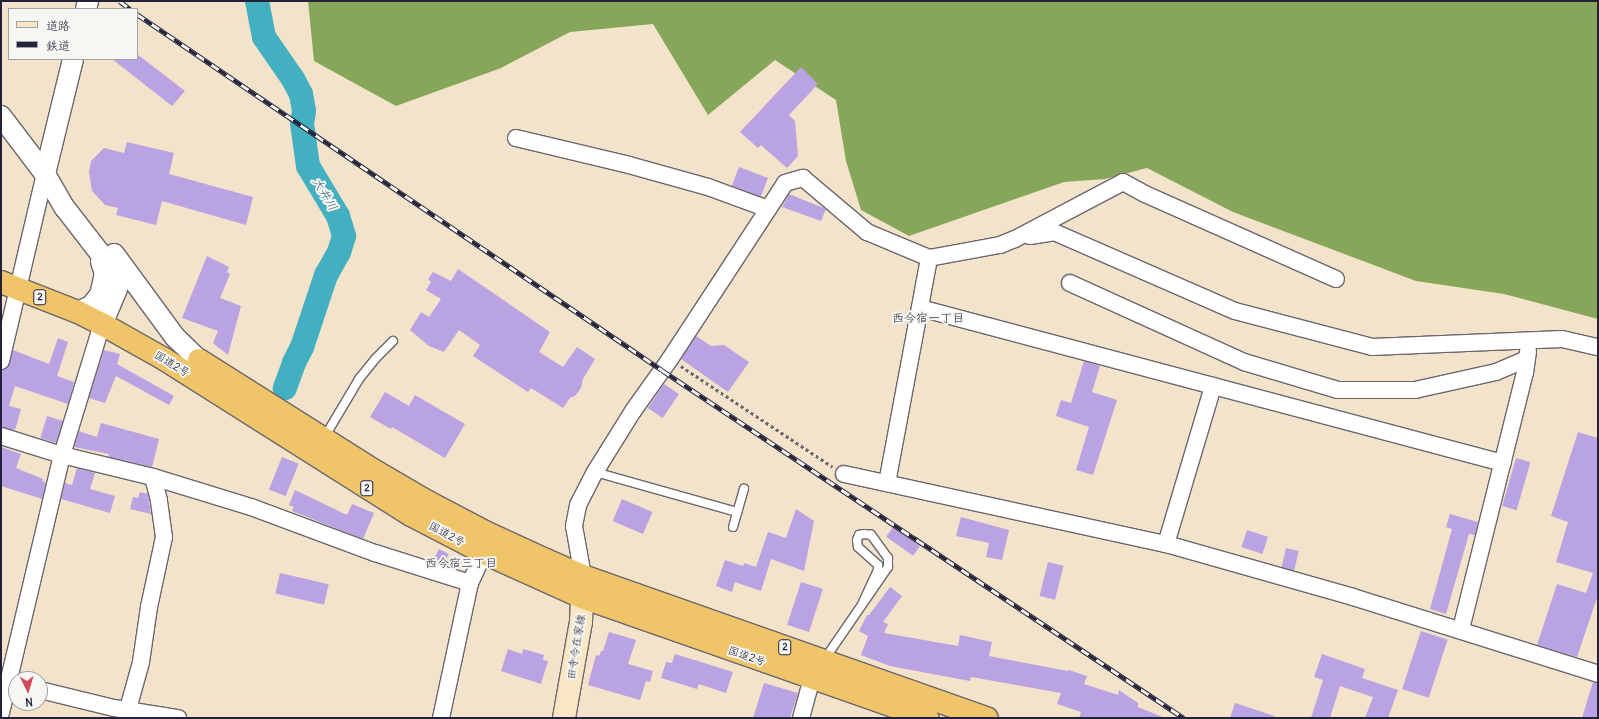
<!DOCTYPE html>
<meta charset="utf-8">
<style>
body{margin:0}
#map{position:relative;width:1599px;height:719px;overflow:hidden;background:#f2e3ca;font-family:Delius,"Klee One",sans-serif}
div>[style]{position:absolute}
[style*='--x']{left:calc(var(--x)*1px);top:calc(var(--y)*1px);width:calc(var(--w)*1px);rotate:calc(var(--a)*1deg)}
.forest>*{inset:0;background:#86a65a}
.river>*{height:24px;margin:-12px;padding:0 12px;transform-origin:12px;border-radius:12px;background:#43b0c1}
.building>*{inset:0;background:#b9a3e3;transform-origin:0 0}
.path>*{height:2.5px;margin-top:-1.25px;transform-origin:0;background:repeating-linear-gradient(90deg,#6b666d 0 3px,transparent 0 6px)}
.roads{filter:drop-shadow(1px 0 #6b666d) drop-shadow(-1px 0 #6b666d) drop-shadow(0 1px #6b666d) drop-shadow(0 -1px #6b666d)}
.service>*{height:8px;margin:-4px;padding:0 4px;transform-origin:4px;border-radius:4px;background:#fff}
.minor>*{height:16px;margin:-8px;padding:0 8px;transform-origin:8px;border-radius:8px;background:#fff}
.tertiary>*{height:20px;margin:-10px;padding:0 10px;transform-origin:10px;border-radius:10px;background:#fff}
.secondary>*{height:22px;margin:-11px;padding:0 11px;transform-origin:11px;border-radius:11px;background:#f9e7c3}
.trunk>*{height:22px;margin:-11px;padding:0 11px;transform-origin:11px;border-radius:11px;background:#f0c469}
.rail>*{height:4.5px;margin-top:-2.25px;transform-origin:0;background:repeating-linear-gradient(90deg,#f6f6f2 0 9px,#22223b 0 18px);box-sizing:border-box;border-block:1px solid #22223b}
span{translate:-50% -50%;white-space:nowrap;text-align:center;line-height:1.15;-webkit-text-stroke:4px #f6f6f2;paint-order:stroke}
.shield-label span{padding:1px 3px;background:#f6f6f2;border:1px solid;border-radius:3px;-webkit-text-stroke-width:0}
.shield-label{font-size:10px;color:#22223b;font-weight:700}
.street-label{font-size:11px;color:#22223b}
.water-label{font-size:12px;color:#2f5b71;font-style:italic}
.neighbourhood-label{font-size:12px;color:#22223b}
.frame{position:absolute;inset:0;border:2px solid #22223b;pointer-events:none}
.legend{position:absolute;left:8px;top:8px;width:130px;height:52px;box-sizing:border-box;background:#f6f6f2;border:1px solid #a1a1a9;margin:0;padding:5px 7px;list-style:none;font-size:12px;color:#22223b}
.legend li{display:flex;align-items:center;gap:8px;height:20px}
.legend b{width:20px;border:1px solid #a1a1a9}
.north{position:absolute;left:8px;top:671px;width:40px;height:40px;box-sizing:border-box;background:#f6f6f2;border:1px solid #a1a1a9;border-radius:50%;rotate:175deg;font-size:11px;font-weight:700;line-height:16px;text-align:center;color:#22223b}
.north::after{content:'';display:block;margin:auto;width:14px;height:18px;background:#d1495b;clip-path:polygon(50% 0,100% 100%,50% 72%,0 100%)}
</style>
<div id="map">
<div class="forest">
<i style="clip-path:polygon(308px 1px,1598px 1px,1598px 319px,1504px 294px,1416px 281px,1233px 212px,1147px 168px,1105px 179px,1064px 182px,909px 236px,861px 210px,846px 161px,836px 100px,775px 60px,708px 115px,653px 24px,570px 32px,501px 68px,396px 106px,314px 61px)"></i>
</div>
<div class="river">
<i style="--x:257;--y:1;--w:37;--a:79"></i>
<i style="--x:264;--y:37;--w:51;--a:55.4"></i>
<i style="--x:293;--y:79;--w:17;--a:62"></i>
<i style="--x:301;--y:94;--w:17;--a:80"></i>
<i style="--x:304;--y:111;--w:12;--a:99"></i>
<i style="--x:302;--y:123;--w:43;--a:82.1"></i>
<i style="--x:308;--y:166;--w:58;--a:59"></i>
<i style="--x:338;--y:216;--w:21;--a:73"></i>
<i style="--x:344;--y:236;--w:17;--a:107"></i>
<i style="--x:339;--y:252;--w:26;--a:119"></i>
<i style="--x:326;--y:275;--w:76;--a:108.4"></i>
<i style="--x:302;--y:347;--w:18;--a:117"></i>
<i style="--x:294;--y:363;--w:27;--a:110"></i>
</div>
<div class="building">
<i style="clip-path:polygon(137px 54px,185px 91px,172px 106px,112px 59px,137px 59px)"></i>
<i style="clip-path:polygon(801px 67px,818px 84px,789px 115px,795px 121px,798px 156px,787px 168px,761px 145px,758px 148px,740px 132px)"></i>
<i style="clip-path:polygon(127px 142px,174px 153px,169px 174px,253px 197px,246px 225px,162px 201px,156px 225px,116px 215px,118px 208px,105px 205px,92px 191px,89px 172px,91px 161px,104px 148px,124px 153px)"></i>
<i style="left:739px;top:167px;width:31px;height:20px;rotate:21deg"></i>
<i style="clip-path:polygon(789px 194px,826px 209px,821px 221px,782px 207px)"></i>
<i style="clip-path:polygon(207px 256px,229px 267px,227px 272px,230px 274px,220px 298px,241px 306px,228px 355px,213px 343px,218px 331px,182px 318px)"></i>
<i style="clip-path:polygon(458px 269px,550px 332px,539px 352px,563px 367px,577px 347px,595px 359px,583px 379px,581px 388px,575px 396px,570px 398px,563px 408px,531px 388px,528px 392px,473px 356px,480px 345px,459px 330px,444px 352px,429px 346px,410px 330px,421px 312px,429px 317px,441px 299px,426px 290px,431px 282px,428px 279px,433px 272px,451px 281px)"></i>
<i style="clip-path:polygon(696px 336px,711px 346px,724px 345px,749px 362px,728px 392px,681px 359px)"></i>
<i style="clip-path:polygon(58px 338px,68px 342px,57px 376px,74px 382px,68px 404px,15px 386px,9px 406px,21px 409px,15px 430px,1px 427px,1px 370px,8px 367px,13px 350px,49px 364px)"></i>
<i style="clip-path:polygon(104px 350px,120px 354px,117px 364px,174px 396px,169px 405px,116px 376px,105px 403px,89px 398px)"></i>
<i style="clip-path:polygon(1084px 361px,1100px 366px,1092px 392px,1117px 400px,1093px 475px,1076px 470px,1089px 427px,1056px 416px,1061px 400px,1071px 403px)"></i>
<i style="left:664px;top:384px;width:18px;height:29px;rotate:34deg"></i>
<i style="clip-path:polygon(385px 392px,409px 406px,415px 395px,465px 424px,445px 458px,392px 427px,391px 429px,370px 417px)"></i>
<i style="left:47px;top:416px;width:17px;height:23px;rotate:17deg"></i>
<i style="clip-path:polygon(101px 423px,159px 439px,152px 467px,109px 457px,109px 454px,74px 447px,79px 431px,97px 437px)"></i>
<i style="clip-path:polygon(1578px 432px,1598px 438px,1598px 595px,1577px 657px,1537px 645px,1557px 584px,1586px 593px,1593px 573px,1556px 562px,1568px 522px,1551px 516px)"></i>
<i style="clip-path:polygon(1px 447px,21px 454px,16px 468px,43px 479px,42px 481px,46px 483px,42px 499px,1px 486px)"></i>
<i style="left:282px;top:457px;width:18px;height:35px;rotate:22deg"></i>
<i style="left:1516px;top:458px;width:15px;height:50px;rotate:16deg"></i>
<i style="clip-path:polygon(77px 468px,95px 473px,90px 489px,115px 496px,110px 513px,61px 499px,65px 483px,72px 485px)"></i>
<i style="clip-path:polygon(295px 490px,347px 515px,352px 504px,374px 513px,363px 539px,292px 511px,294px 507px,289px 505px)"></i>
<i style="clip-path:polygon(140px 492px,148px 494px,151px 514px,130px 509px,133px 497px,138px 498px)"></i>
<i style="left:622px;top:499px;width:33px;height:24px;rotate:23deg"></i>
<i style="clip-path:polygon(796px 509px,814px 521px,804px 571px,771px 559px,761px 591px,735px 582px,732px 592px,716px 586px,725px 560px,743px 566px,744px 563px,756px 567px,768px 532px,786px 538px)"></i>
<i style="clip-path:polygon(1450px 514px,1478px 522px,1475px 535px,1469px 534px,1446px 614px,1430px 609px,1452px 529px,1446px 527px)"></i>
<i style="clip-path:polygon(961px 517px,1009px 530px,1002px 560px,986px 557px,989px 543px,956px 536px)"></i>
<i style="left:893px;top:527px;width:33px;height:12px;rotate:35deg"></i>
<i style="left:1247px;top:530px;width:22px;height:18px;rotate:18deg"></i>
<i style="left:1286px;top:548px;width:13px;height:20px;rotate:13deg"></i>
<i style="left:439px;top:549px;width:11px;height:12px;rotate:27deg"></i>
<i style="left:1048px;top:562px;width:16px;height:35px;rotate:14deg"></i>
<i style="left:280px;top:573px;width:50px;height:21px;rotate:13deg"></i>
<i style="left:801px;top:582px;width:23px;height:45px;rotate:18deg"></i>
<i style="clip-path:polygon(890px 587px,902px 596px,883px 622px,888px 624px,884px 633px,958px 646px,960px 635px,992px 642px,989px 656px,1068px 671px,1069px 670px,1087px 676px,1084px 684px,1118px 695px,1119px 690px,1138px 703px,1138px 707px,1165px 718px,1079px 718px,1081px 712px,1057px 704px,1061px 693px,971px 677px,970px 681px,890px 666px,861px 655px,868px 636px,859px 631px,867px 615px,869px 615px)"></i>
<i style="left:1421px;top:631px;width:28px;height:61px;rotate:18deg"></i>
<i style="clip-path:polygon(609px 632px,636px 640px,628px 664px,653px 671px,650px 682px,646px 681px,640px 700px,588px 685px,596px 655px,599px 656px,601px 651px,603px 651px)"></i>
<i style="clip-path:polygon(508px 649px,522px 654px,523px 649px,544px 655px,543px 660px,548px 661px,541px 684px,501px 671px)"></i>
<i style="clip-path:polygon(675px 654px,733px 672px,726px 693px,699px 684px,697px 689px,661px 678px,666px 662px,672px 663px)"></i>
<i style="clip-path:polygon(1322px 654px,1365px 669px,1362px 678px,1398px 690px,1388px 718px,1365px 718px,1373px 697px,1340px 686px,1330px 718px,1311px 718px,1323px 680px,1314px 677px)"></i>
<i style="clip-path:polygon(1593px 682px,1598px 683px,1598px 718px,1582px 718px)"></i>
<i style="clip-path:polygon(764px 683px,798px 693px,790px 718px,753px 718px)"></i>
<i style="clip-path:polygon(1235px 703px,1274px 716px,1274px 718px,1230px 718px)"></i>
</div>
<div class="path">
<i style="--x:681;--y:366;--w:182;--a:33.6"></i>
</div>
<div class="roads">
<div class="service">
<i style="--x:324;--y:438;--w:69;--a:-59.3"></i>
<i style="--x:359;--y:379;--w:27;--a:-51"></i>
<i style="--x:376;--y:358;--w:24;--a:-45"></i>
<i style="--x:595;--y:472;--w:148;--a:15.7"></i>
<i style="--x:733;--y:527;--w:40;--a:-74"></i>
<i style="--x:824;--y:660;--w:113;--a:-55.5"></i>
<i style="--x:888;--y:567;--w:9;--a:-90"></i>
<i style="--x:888;--y:558;--w:29;--a:-126"></i>
<i style="--x:871;--y:535;--w:7;--a:-172"></i>
<i style="--x:864;--y:534;--w:5;--a:169"></i>
<i style="--x:859;--y:535;--w:5;--a:112"></i>
<i style="--x:857;--y:540;--w:7;--a:82"></i>
<i style="--x:858;--y:547;--w:27;--a:42"></i>
<i style="--x:878;--y:565;--w:5;--a:90"></i>
<i style="--x:878;--y:570;--w:35;--a:115"></i>
</div>
<div class="minor">
<i style="--x:516;--y:138;--w:116;--a:13.4"></i>
<i style="--x:629;--y:165;--w:82;--a:15.6"></i>
<i style="--x:708;--y:187;--w:64;--a:20.1"></i>
<i style="--x:1030;--y:236;--w:24;--a:-9"></i>
<i style="--x:1054;--y:232;--w:197;--a:23.6"></i>
<i style="--x:1235;--y:311;--w:142;--a:14.7"></i>
<i style="--x:1372;--y:347;--w:190;--a:-2.4"></i>
<i style="--x:1562;--y:339;--w:37;--a:13"></i>
<i style="--x:1070;--y:283;--w:191;--a:24.4"></i>
<i style="--x:1244;--y:362;--w:98;--a:16.6"></i>
<i style="--x:1338;--y:390;--w:77;--a:0"></i>
<i style="--x:1415;--y:390;--w:83;--a:-12.5"></i>
<i style="--x:1496;--y:372;--w:33;--a:-23"></i>
<i style="--x:920;--y:308;--w:603;--a:14.89"></i>
<i style="--x:1;--y:361;--w:192;--a:-76.8"></i>
<i style="--x:1;--y:436;--w:64;--a:17.3"></i>
<i style="--x:62;--y:455;--w:94;--a:13.6"></i>
<i style="--x:153;--y:477;--w:102;--a:17"></i>
<i style="--x:251;--y:507;--w:132;--a:20.4"></i>
<i style="--x:375;--y:553;--w:100;--a:17.5"></i>
<i style="--x:844;--y:474;--w:330;--a:12.3"></i>
<i style="--x:1166;--y:544;--w:194;--a:15.8"></i>
<i style="--x:1353;--y:597;--w:257;--a:17.4"></i>
<i style="--x:887;--y:483;--w:229;--a:-79.4"></i>
<i style="--x:1166;--y:544;--w:165;--a:-73.4"></i>
<i style="--x:583;--y:576;--w:51;--a:-100.2"></i>
<i style="--x:574;--y:526;--w:21;--a:-79"></i>
<i style="--x:578;--y:505;--w:37;--a:-63"></i>
<i style="--x:595;--y:472;--w:72;--a:-58.1"></i>
<i style="--x:633;--y:411;--w:64;--a:-54.6"></i>
<i style="--x:670;--y:359;--w:210;--a:-56.8"></i>
<i style="--x:785;--y:183;--w:19;--a:-16"></i>
<i style="--x:803;--y:178;--w:84;--a:40.2"></i>
<i style="--x:867;--y:232;--w:67;--a:22.8"></i>
<i style="--x:929;--y:258;--w:72;--a:-10.4"></i>
<i style="--x:1000;--y:245;--w:16;--a:-22"></i>
<i style="--x:1015;--y:239;--w:122;--a:-27.8"></i>
<i style="--x:1123;--y:182;--w:25;--a:29"></i>
<i style="--x:1145;--y:194;--w:209;--a:24"></i>
<i style="--x:1461;--y:629;--w:264;--a:-76"></i>
<i style="--x:1525;--y:373;--w:22;--a:-82"></i>
<i style="--x:40;--y:690;--w:76;--a:13.7"></i>
<i style="--x:114;--y:708;--w:65;--a:8.9"></i>
<i style="--x:128;--y:709;--w:49;--a:-74.5"></i>
<i style="--x:141;--y:662;--w:56;--a:-81.7"></i>
<i style="--x:149;--y:607;--w:72;--a:-77.9"></i>
<i style="--x:164;--y:537;--w:37;--a:-98"></i>
<i style="--x:159;--y:500;--w:24;--a:-105"></i>
<i style="--x:1;--y:713;--w:265;--a:-76.7"></i>
<i style="--x:62;--y:455;--w:137;--a:-73"></i>
<i style="--x:441;--y:718;--w:138;--a:-77.9"></i>
<i style="--x:470;--y:583;--w:33;--a:-65"></i>
<i style="--x:801;--y:718;--w:41;--a:-74.6"></i>
</div>
<div class="tertiary">
<i style="--x:86;--y:9;--w:8;--a:-76"></i>
<i style="--x:1;--y:116;--w:73;--a:52.8"></i>
<i style="--x:45;--y:174;--w:39;--a:60"></i>
<i style="--x:65;--y:208;--w:78;--a:52.3"></i>
<i style="--x:113;--y:270;--w:19;--a:78"></i>
<i style="--x:117;--y:289;--w:38;--a:113"></i>
<i style="--x:45;--y:174;--w:118;--a:-76.3"></i>
<i style="--x:114;--y:254;--w:103;--a:53.7"></i>
<i style="--x:175;--y:337;--w:33;--a:44"></i>
<i style="--x:78;--y:312;--w:14;--a:-25"></i>
<i style="--x:91;--y:306;--w:14;--a:-51"></i>
<i style="--x:100;--y:295;--w:22;--a:-77"></i>
<i style="--x:105;--y:274;--w:13;--a:-108"></i>
</div>
<div class="secondary">
<i style="--x:564;--y:718;--w:97;--a:-80"></i>
<i style="--x:581;--y:622;--w:43;--a:-87.3"></i>
</div>
<div class="trunk">
<i style="--x:1;--y:282;--w:83;--a:21.3"></i>
<i style="--x:78;--y:312;--w:27;--a:27"></i>
<i style="--x:102;--y:324;--w:71;--a:29.4"></i>
<i style="--x:164;--y:359;--w:292;--a:32.3"></i>
<i style="--x:411;--y:515;--w:82;--a:27.5"></i>
<i style="--x:484;--y:553;--w:107;--a:24.2"></i>
<i style="--x:582;--y:597;--w:366;--a:19.3"></i>
<i style="--x:199;--y:360;--w:206;--a:32.3"></i>
<i style="--x:373;--y:470;--w:64;--a:30.2"></i>
<i style="--x:428;--y:502;--w:64;--a:27.8"></i>
<i style="--x:485;--y:532;--w:67;--a:24.7"></i>
<i style="--x:546;--y:560;--w:40;--a:23.4"></i>
<i style="--x:583;--y:576;--w:428;--a:19.4"></i>
</div>
</div>
<div class="rail">
<i style="--x:120;--y:1;--w:13;--a:39"></i>
<i style="--x:137;--y:14;--w:634;--a:34.14"></i>
<i style="--x:662;--y:370;--w:627;--a:33.69"></i>
</div>
<div class="shield-label">
<span style="left:40px;top:297px">2</span>
<span style="left:367px;top:488px">2</span>
<span style="left:785px;top:647px">2</span>
</div>
<div class="street-label">
<span style="left:172px;top:364px;rotate:31deg">国道2号</span>
<span style="left:447px;top:534px;rotate:28deg">国道2号</span>
<span style="left:576px;top:647px;rotate:-81deg">田寺今在家線</span>
<span style="left:747px;top:656px;rotate:19deg">国道2号</span>
</div>
<div class="water-label">
<span style="left:325px;top:194px;rotate:59deg">大井川</span>
</div>
<div class="neighbourhood-label">
<span style="left:928px;top:318px">西今宿一丁目</span>
<span style="left:461px;top:563px">西今宿三丁目</span>
</div>
<div class="frame"></div>
<ul class="legend">
<li><b style="height:5px;background:#f9e7c3"></b>道路</li>
<li><b style="height:5px;background:#22223b"></b>鉄道</li>
</ul>
<div class="north">N</div>
</div>
